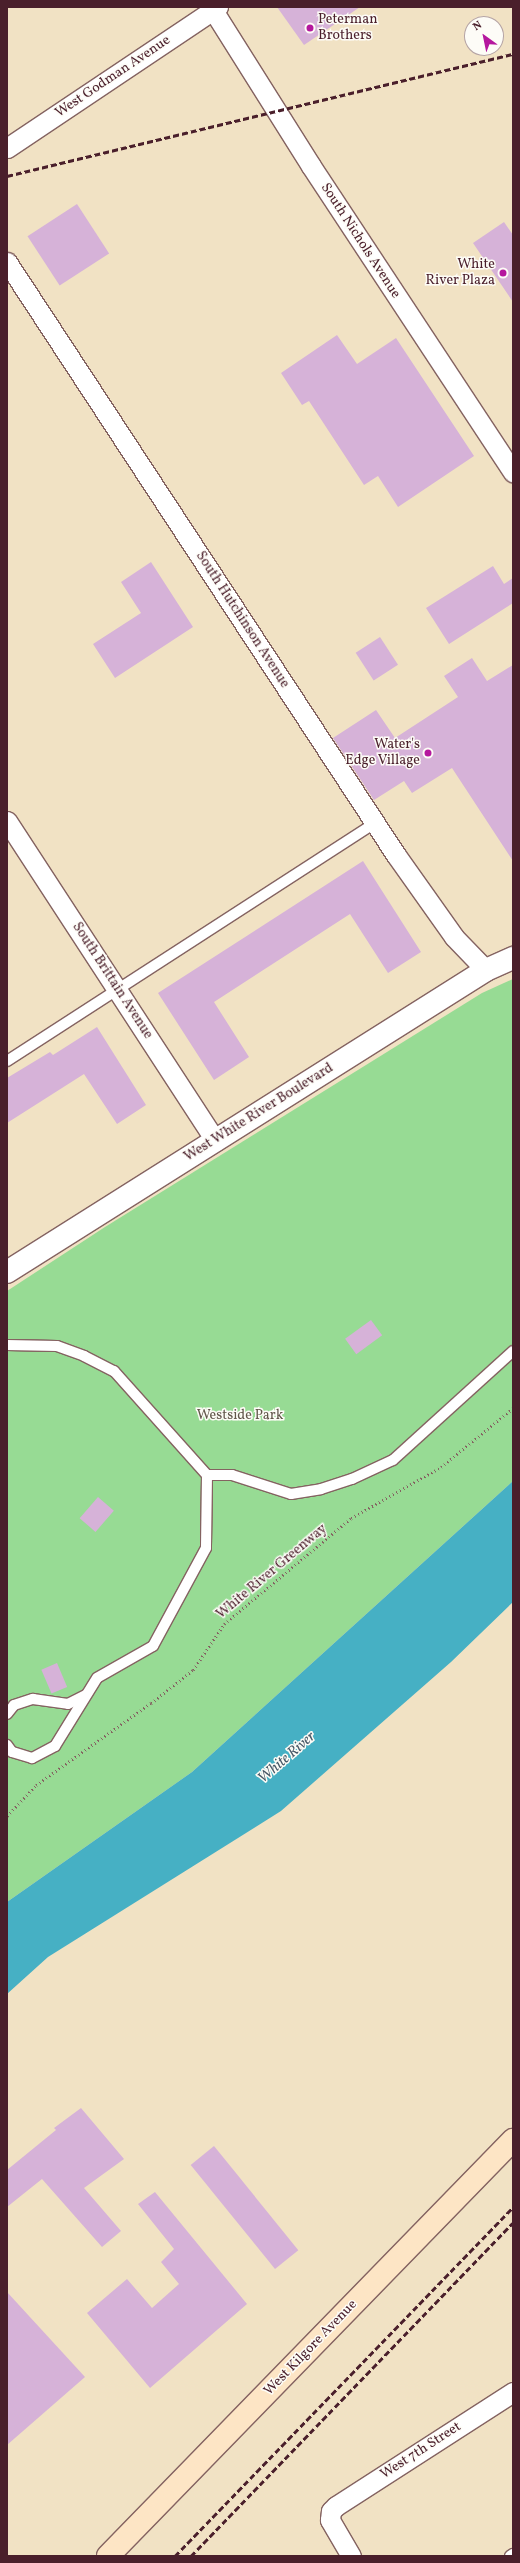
<!DOCTYPE html>
<style>
body{margin:0}
#map{position:relative;width:520px;height:2563px;overflow:hidden;background:#f1e2c4;font-family:Vollkorn,serif}
div>[style]{position:absolute}
[style*='--x']{left:calc(var(--x)*1px);top:calc(var(--y)*1px);width:calc(var(--w)*1px);rotate:calc(var(--a)*1deg)}
.green>*{inset:0;background:#97db94}
.water>*{inset:0;background:#46b0c4}
.building>*{inset:0;background:#d6b2d8;transform-origin:0 0}
.path>*{height:2.5px;margin-top:-1.25px;transform-origin:0;background:repeating-linear-gradient(90deg,#846361 0 1px,transparent 0 4px)}
.roads{filter:drop-shadow(1px 0 #846361) drop-shadow(-1px 0 #846361) drop-shadow(0 1px #846361) drop-shadow(0 -1px #846361)}
.service>*{height:10px;margin:-5px;padding:0 5px;transform-origin:5px;border-radius:5px;background:#fff}
.minor>*{height:19px;margin:-9.5px;padding:0 9.5px;transform-origin:9.5px;border-radius:9.5px;background:#fff}
.tertiary>*{height:22px;margin:-11px;padding:0 11px;transform-origin:11px;border-radius:11px;background:#fff}
.secondary>*{height:22px;margin:-11px;padding:0 11px;transform-origin:11px;border-radius:11px;background:#fde5c5}
.rail>*{height:3px;margin-top:-1.5px;transform-origin:0;background:repeating-linear-gradient(90deg,#4a1f2b 0 6px,transparent 0 9px)}
.dots>*{width:11px;height:11px;translate:-50% -50%;box-sizing:border-box;border:2px solid #fdfcf7;border-radius:50%}
span{translate:-50% -50%;white-space:nowrap;text-align:center;line-height:1.15;-webkit-text-stroke:3px #fdfcf7;paint-order:stroke}
.poi-label{font-size:14px;color:#4a1f2b}
.left{translate:0 -50%;text-align:left}
.right{translate:-100% -50%;text-align:right}
.street-label{font-size:14px;color:#4a1f2b}
.park-label{font-size:14px;color:#61574a}
.water-label{font-size:15px;color:#485968;font-style:italic}
.frame{position:absolute;inset:0;border:8px solid #4a1f2b;pointer-events:none}
.north{position:absolute;left:464px;top:16px;width:40px;height:40px;box-sizing:border-box;background:#fdfcf7;border:1px solid #b5a4a5;border-radius:50%;rotate:327deg;font-size:11px;font-weight:700;line-height:16px;text-align:center;color:#4a1f2b}
.north::after{content:'';display:block;margin:auto;width:14px;height:18px;background:#b5179e;clip-path:polygon(50% 0,100% 100%,50% 72%,0 100%)}
</style>
<div id="map">
<div class="green">
<i style="clip-path:polygon(513px 979px,513px 1481px,192px 1772px,7px 1902px,7px 1291px,105px 1227px,482px 993px)"></i>
</div>
<div class="water">
<i style="clip-path:polygon(513px 1481px,513px 1602px,451px 1662px,281px 1811px,48px 1957px,7px 1994px,7px 1902px,192px 1772px)"></i>
</div>
<div class="building">
<i style="clip-path:polygon(277px 7px,360px 7px,304px 45px)"></i>
<i style="left:77px;top:204px;width:59px;height:59px;rotate:57deg"></i>
<i style="clip-path:polygon(504px 222px,513px 235px,513px 302px,473px 243px)"></i>
<i style="clip-path:polygon(337px 335px,357px 364px,396px 338px,474px 456px,398px 507px,378px 476px,364px 485px,309px 401px,302px 405px,281px 373px)"></i>
<i style="clip-path:polygon(151px 562px,193px 627px,115px 678px,93px 644px,141px 613px,121px 582px)"></i>
<i style="clip-path:polygon(493px 566px,504px 584px,513px 578px,513px 603px,449px 644px,426px 608px)"></i>
<i style="left:380px;top:637px;width:33px;height:29px;rotate:57deg"></i>
<i style="clip-path:polygon(472px 658px,487px 681px,513px 665px,513px 861px,452px 768px,412px 793px,404px 781px,374px 800px,333px 738px,376px 710px,395px 738px,458px 697px,444px 676px)"></i>
<i style="clip-path:polygon(363px 861px,421px 952px,388px 973px,350px 914px,214px 1002px,249px 1057px,214px 1080px,158px 993px)"></i>
<i style="clip-path:polygon(97px 1027px,146px 1105px,117px 1124px,84px 1074px,7px 1123px,7px 1078px,50px 1052px,53px 1055px)"></i>
<i style="left:371px;top:1320px;width:19px;height:32px;rotate:54deg"></i>
<i style="left:98px;top:1497px;width:21px;height:28px;rotate:41deg"></i>
<i style="left:57px;top:1663px;width:26px;height:17px;rotate:67deg"></i>
<i style="clip-path:polygon(81px 2108px,124px 2159px,84px 2188px,121px 2231px,102px 2247px,42px 2179px,7px 2207px,7px 2170px,56px 2130px,54px 2128px)"></i>
<i style="left:214px;top:2146px;width:134px;height:30px;rotate:51deg"></i>
<i style="clip-path:polygon(155px 2192px,247px 2304px,150px 2388px,87px 2313px,127px 2279px,152px 2308px,179px 2284px,161px 2262px,174px 2249px,138px 2204px)"></i>
<i style="clip-path:polygon(7px 2292px,85px 2377px,7px 2445px)"></i>
</div>
<div class="path">
<i style="--x:7;--y:1816;--w:42;--a:-46.9"></i>
<i style="--x:36;--y:1785;--w:141;--a:-35.5"></i>
<i style="--x:151;--y:1703;--w:53;--a:-38.2"></i>
<i style="--x:193;--y:1670;--w:55;--a:-56"></i>
<i style="--x:224;--y:1624;--w:165;--a:-39.8"></i>
<i style="--x:351;--y:1518;--w:103;--a:-29.5"></i>
<i style="--x:441;--y:1467;--w:93;--a:-39.3"></i>
</div>
<div class="roads">
<div class="service">
<i style="--x:7;--y:1061;--w:438;--a:-32.9"></i>
<i style="--x:7;--y:1345;--w:50;--a:1.1"></i>
<i style="--x:57;--y:1346;--w:29;--a:20"></i>
<i style="--x:84;--y:1356;--w:34;--a:27"></i>
<i style="--x:114;--y:1371;--w:140;--a:48.2"></i>
<i style="--x:207;--y:1475;--w:73;--a:90.8"></i>
<i style="--x:206;--y:1548;--w:111;--a:118.4"></i>
<i style="--x:153;--y:1646;--w:64;--a:150.3"></i>
<i style="--x:97;--y:1678;--w:80;--a:121.7"></i>
<i style="--x:55;--y:1746;--w:26;--a:152"></i>
<i style="--x:32;--y:1758;--w:21;--a:-163"></i>
<i style="--x:12;--y:1752;--w:9;--a:-126"></i>
<i style="--x:207;--y:1475;--w:25;--a:0"></i>
<i style="--x:232;--y:1475;--w:62;--a:17.9"></i>
<i style="--x:291;--y:1494;--w:30;--a:-9"></i>
<i style="--x:321;--y:1489;--w:33;--a:-18"></i>
<i style="--x:352;--y:1479;--w:45;--a:-24.9"></i>
<i style="--x:393;--y:1460;--w:162;--a:-42.2"></i>
<i style="--x:7;--y:1714;--w:11;--a:-52"></i>
<i style="--x:14;--y:1705;--w:20;--a:-18"></i>
<i style="--x:33;--y:1699;--w:35;--a:8"></i>
<i style="--x:68;--y:1704;--w:20;--a:-27"></i>
<i style="--x:510;--y:2556;--w:4;--a:-34"></i>
</div>
<div class="minor">
<i style="--x:211;--y:7;--w:188;--a:57.8"></i>
<i style="--x:311;--y:166;--w:367;--a:56.6"></i>
<i style="--x:7;--y:148;--w:254;--a:-33.8"></i>
<i style="--x:7;--y:262;--w:709;--a:56.74"></i>
<i style="--x:396;--y:855;--w:100;--a:54.7"></i>
<i style="--x:454;--y:937;--w:46;--a:45.9"></i>
<i style="--x:7;--y:821;--w:382;--a:56.9"></i>
<i style="--x:351;--y:2556;--w:42;--a:-120.3"></i>
<i style="--x:330;--y:2520;--w:9;--a:-84"></i>
<i style="--x:331;--y:2511;--w:7;--a:-45"></i>
<i style="--x:336;--y:2506;--w:211;--a:-32.8"></i>
</div>
<div class="tertiary">
<i style="--x:7;--y:1272;--w:566;--a:-32.23"></i>
<i style="--x:486;--y:970;--w:30;--a:-24"></i>
</div>
<div class="secondary">
<i style="--x:108;--y:2556;--w:581;--a:-45.77"></i>
</div>
</div>
<div class="rail">
<i style="--x:7;--y:176;--w:520;--a:-13.56"></i>
<i style="--x:175;--y:2556;--w:486;--a:-45.9"></i>
<i style="--x:191;--y:2556;--w:463;--a:-46"></i>
</div>
<div class="dots">
<i style="left:310px;top:28px;background:#b5179e"></i>
<i style="left:503px;top:273px;background:#b5179e"></i>
<i style="left:428px;top:753px;background:#b5179e"></i>
</div>
<div class="poi-label">
<span class="left" style="left:318px;top:28px">Peterman<br>Brothers</span>
<span class="right" style="left:495px;top:273px">White<br>River Plaza</span>
<span class="right" style="left:420px;top:753px">Water's<br>Edge Village</span>
</div>
<div class="street-label">
<span style="left:113px;top:77px;rotate:-34deg">West Godman Avenue</span>
<span style="left:360px;top:241px;rotate:57deg">South Nichols Avenue</span>
<span style="left:242px;top:620px;rotate:57deg">South Hutchinson Avenue</span>
<span style="left:112px;top:981px;rotate:57deg">South Brittain Avenue</span>
<span style="left:259px;top:1113px;rotate:-32deg">West White River Boulevard</span>
<span style="left:272px;top:1572px;rotate:-40deg">White River Greenway</span>
<span style="left:311px;top:2348px;rotate:-46deg">West Kilgore Avenue</span>
<span style="left:421px;top:2451px;rotate:-33deg">West 7th Street</span>
</div>
<div class="park-label">
<span style="left:240px;top:1416px">Westside Park</span>
</div>
<div class="water-label">
<span style="left:287px;top:1758px;rotate:-41deg">White River</span>
</div>
<div class="frame"></div>
<div class="north">N</div>
</div>
